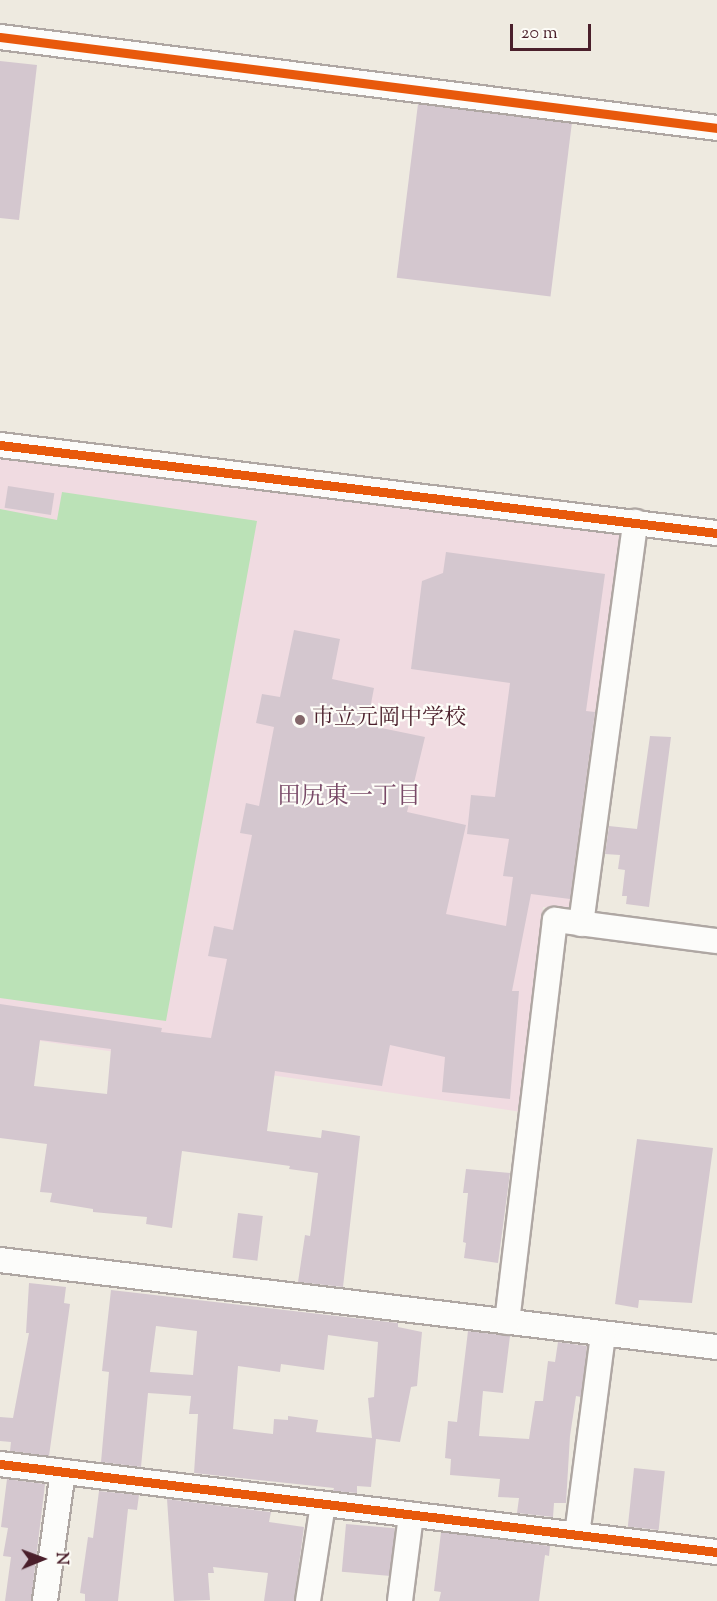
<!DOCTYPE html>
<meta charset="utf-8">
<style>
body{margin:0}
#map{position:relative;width:717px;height:1601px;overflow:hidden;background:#eeeae0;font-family:"Sorts Mill Goudy","Noto Serif JP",serif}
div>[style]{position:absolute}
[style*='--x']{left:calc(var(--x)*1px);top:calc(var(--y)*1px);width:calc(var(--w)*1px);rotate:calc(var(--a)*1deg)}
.built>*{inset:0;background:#f0dbe1}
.green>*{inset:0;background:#bbe2b7}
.building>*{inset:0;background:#d4c7cf;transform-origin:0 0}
.roads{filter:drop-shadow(2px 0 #afa7a3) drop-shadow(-2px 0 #afa7a3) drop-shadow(0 2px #afa7a3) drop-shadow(0 -2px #afa7a3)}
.street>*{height:24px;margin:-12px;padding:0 12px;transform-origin:12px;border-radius:12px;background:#fcfcfa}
.cycleway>*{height:9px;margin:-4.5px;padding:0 4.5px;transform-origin:4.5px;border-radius:4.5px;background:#e8590c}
.dots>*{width:16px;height:16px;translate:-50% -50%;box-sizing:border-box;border:3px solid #fdfcf7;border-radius:50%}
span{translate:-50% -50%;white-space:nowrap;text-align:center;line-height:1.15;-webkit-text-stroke:4.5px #fdfcf7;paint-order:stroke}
.poi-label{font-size:22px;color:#4a1f2b}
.left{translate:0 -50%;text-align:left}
.neighbourhood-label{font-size:24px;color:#784967}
.north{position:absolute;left:12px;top:1529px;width:60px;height:60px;-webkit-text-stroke:4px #fdfcf7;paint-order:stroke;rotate:89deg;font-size:16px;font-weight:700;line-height:24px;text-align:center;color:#4a1f2b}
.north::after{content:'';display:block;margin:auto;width:21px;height:27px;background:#4a1f2b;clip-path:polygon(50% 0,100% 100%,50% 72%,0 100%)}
.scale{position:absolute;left:510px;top:24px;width:81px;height:27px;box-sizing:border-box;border:3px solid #4a1f2b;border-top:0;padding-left:8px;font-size:18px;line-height:21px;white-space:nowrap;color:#4a1f2b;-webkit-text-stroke:4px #fdfcf7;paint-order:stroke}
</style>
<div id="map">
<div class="built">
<i style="clip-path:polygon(0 457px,623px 533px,578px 912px,543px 907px,521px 1112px,0 1035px)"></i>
</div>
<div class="green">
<i style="clip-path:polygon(62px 492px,257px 521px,166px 1021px,0 998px,0 509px,57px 520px)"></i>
</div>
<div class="building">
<i style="clip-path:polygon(0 61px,37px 65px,19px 220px,0 218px)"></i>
<i style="left:418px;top:104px;width:155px;height:175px;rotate:7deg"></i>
<i style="left:8px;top:486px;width:47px;height:22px;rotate:9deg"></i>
<i style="clip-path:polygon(evenodd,446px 552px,605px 574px,586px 711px,595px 712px,570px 899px,531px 894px,512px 991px,519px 991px,510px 1099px,442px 1092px,445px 1057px,390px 1045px,382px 1086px,275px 1071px,267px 1131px,321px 1138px,322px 1130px,360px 1136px,343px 1287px,298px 1282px,305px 1235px,310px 1236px,318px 1173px,289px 1169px,290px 1166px,182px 1151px,172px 1228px,146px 1224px,147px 1217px,93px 1212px,93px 1209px,50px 1202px,52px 1193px,40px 1192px,47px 1144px,0 1138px,0 1004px,162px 1028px,161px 1032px,211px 1038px,227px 959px,208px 956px,214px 926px,233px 930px,252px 835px,240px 833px,246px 803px,259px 806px,274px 727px,256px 723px,262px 694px,280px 697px,294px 630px,340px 639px,332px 679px,374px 688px,367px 725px,425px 737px,407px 812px,466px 825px,446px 914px,506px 926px,513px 877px,503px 876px,509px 839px,467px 834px,471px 795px,495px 797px,510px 683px,411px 669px,422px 581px,443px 573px,446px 552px,40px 1040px,111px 1049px,107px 1094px,34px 1086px,40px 1040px)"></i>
<i style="clip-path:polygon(650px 736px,671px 737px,649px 907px,626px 904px,627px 896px,622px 896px,625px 870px,618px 869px,620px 855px,605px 854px,609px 826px,637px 829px)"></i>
<i style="clip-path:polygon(637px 1139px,713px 1148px,692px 1303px,639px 1300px,638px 1308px,615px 1304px)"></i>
<i style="clip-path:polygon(466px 1169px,510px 1173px,498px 1263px,464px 1258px,466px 1243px,463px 1242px,468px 1193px,463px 1193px)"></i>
<i style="left:238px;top:1213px;width:25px;height:45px;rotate:7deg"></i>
<i style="clip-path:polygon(29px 1283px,66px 1287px,64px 1303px,70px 1304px,49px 1456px,10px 1451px,11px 1442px,0 1441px,0 1417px,13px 1418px,29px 1333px,26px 1333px)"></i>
<i style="clip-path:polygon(evenodd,111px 1290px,398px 1323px,398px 1327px,422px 1332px,417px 1386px,411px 1387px,400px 1442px,376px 1439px,371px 1487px,357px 1486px,357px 1493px,333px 1491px,334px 1488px,194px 1473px,198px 1414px,189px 1414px,191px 1396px,148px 1393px,141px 1467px,101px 1462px,109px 1372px,102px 1371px,111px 1290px,156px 1326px,197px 1331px,193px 1375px,150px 1372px,156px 1326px,111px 1290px,328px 1335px,378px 1342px,374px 1397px,368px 1398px,372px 1438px,316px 1432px,318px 1420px,288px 1416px,288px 1420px,274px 1419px,273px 1434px,233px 1429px,238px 1366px,280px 1372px,281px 1364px,324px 1370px,328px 1335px)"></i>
<i style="clip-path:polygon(468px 1331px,510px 1336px,503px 1393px,483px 1391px,479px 1436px,529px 1439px,535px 1401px,543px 1401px,548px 1361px,555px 1362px,558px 1342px,587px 1346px,581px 1397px,576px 1396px,570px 1436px,566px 1503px,554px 1503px,553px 1517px,517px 1513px,519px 1498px,498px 1497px,500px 1479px,450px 1475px,451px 1459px,445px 1458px,448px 1421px,457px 1422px)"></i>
<i style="left:634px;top:1468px;width:31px;height:59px;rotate:6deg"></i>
<i style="clip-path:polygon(7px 1479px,45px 1484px,31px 1601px,5px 1601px,11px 1557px,3px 1556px,8px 1528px,1px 1527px)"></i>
<i style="clip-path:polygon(99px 1491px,139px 1495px,137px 1510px,128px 1509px,118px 1601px,85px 1601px,85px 1594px,80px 1593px,88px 1537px,93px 1538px)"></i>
<i style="clip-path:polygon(167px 1499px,271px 1512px,269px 1522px,304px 1527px,294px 1601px,264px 1601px,268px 1573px,213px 1567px,214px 1573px,208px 1573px,210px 1600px,174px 1601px)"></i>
<i style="left:346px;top:1524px;width:49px;height:48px;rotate:5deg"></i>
<i style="clip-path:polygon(441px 1532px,550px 1546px,549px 1556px,545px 1555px,539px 1601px,439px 1601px,441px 1592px,434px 1591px)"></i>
</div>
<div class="roads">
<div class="street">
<i style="--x:0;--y:37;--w:723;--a:7.23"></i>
<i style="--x:0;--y:445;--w:722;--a:7"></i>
<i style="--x:581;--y:924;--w:406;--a:-82.3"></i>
<i style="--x:0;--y:1260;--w:722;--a:6.92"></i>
<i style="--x:507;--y:1322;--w:405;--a:-83.2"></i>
<i style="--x:555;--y:920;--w:163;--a:7.4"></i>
<i style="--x:0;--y:1464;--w:722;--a:7"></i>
<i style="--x:577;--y:1535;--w:203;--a:-82.6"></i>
<i style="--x:45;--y:1601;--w:130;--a:-82.1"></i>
<i style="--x:308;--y:1601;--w:98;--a:-81.2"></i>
<i style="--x:400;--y:1601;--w:87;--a:-82.7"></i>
</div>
</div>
<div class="cycleway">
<i style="--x:0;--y:37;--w:723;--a:7.23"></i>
<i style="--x:0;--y:445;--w:722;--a:7"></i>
<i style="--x:0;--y:1464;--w:722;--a:7"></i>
</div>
<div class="dots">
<i style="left:300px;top:720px;background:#83666a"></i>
</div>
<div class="poi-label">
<span class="left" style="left:312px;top:720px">市立元岡中学校</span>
</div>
<div class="neighbourhood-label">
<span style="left:349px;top:798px">田尻東一丁目</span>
</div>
<div class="north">N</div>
<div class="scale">20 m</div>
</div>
